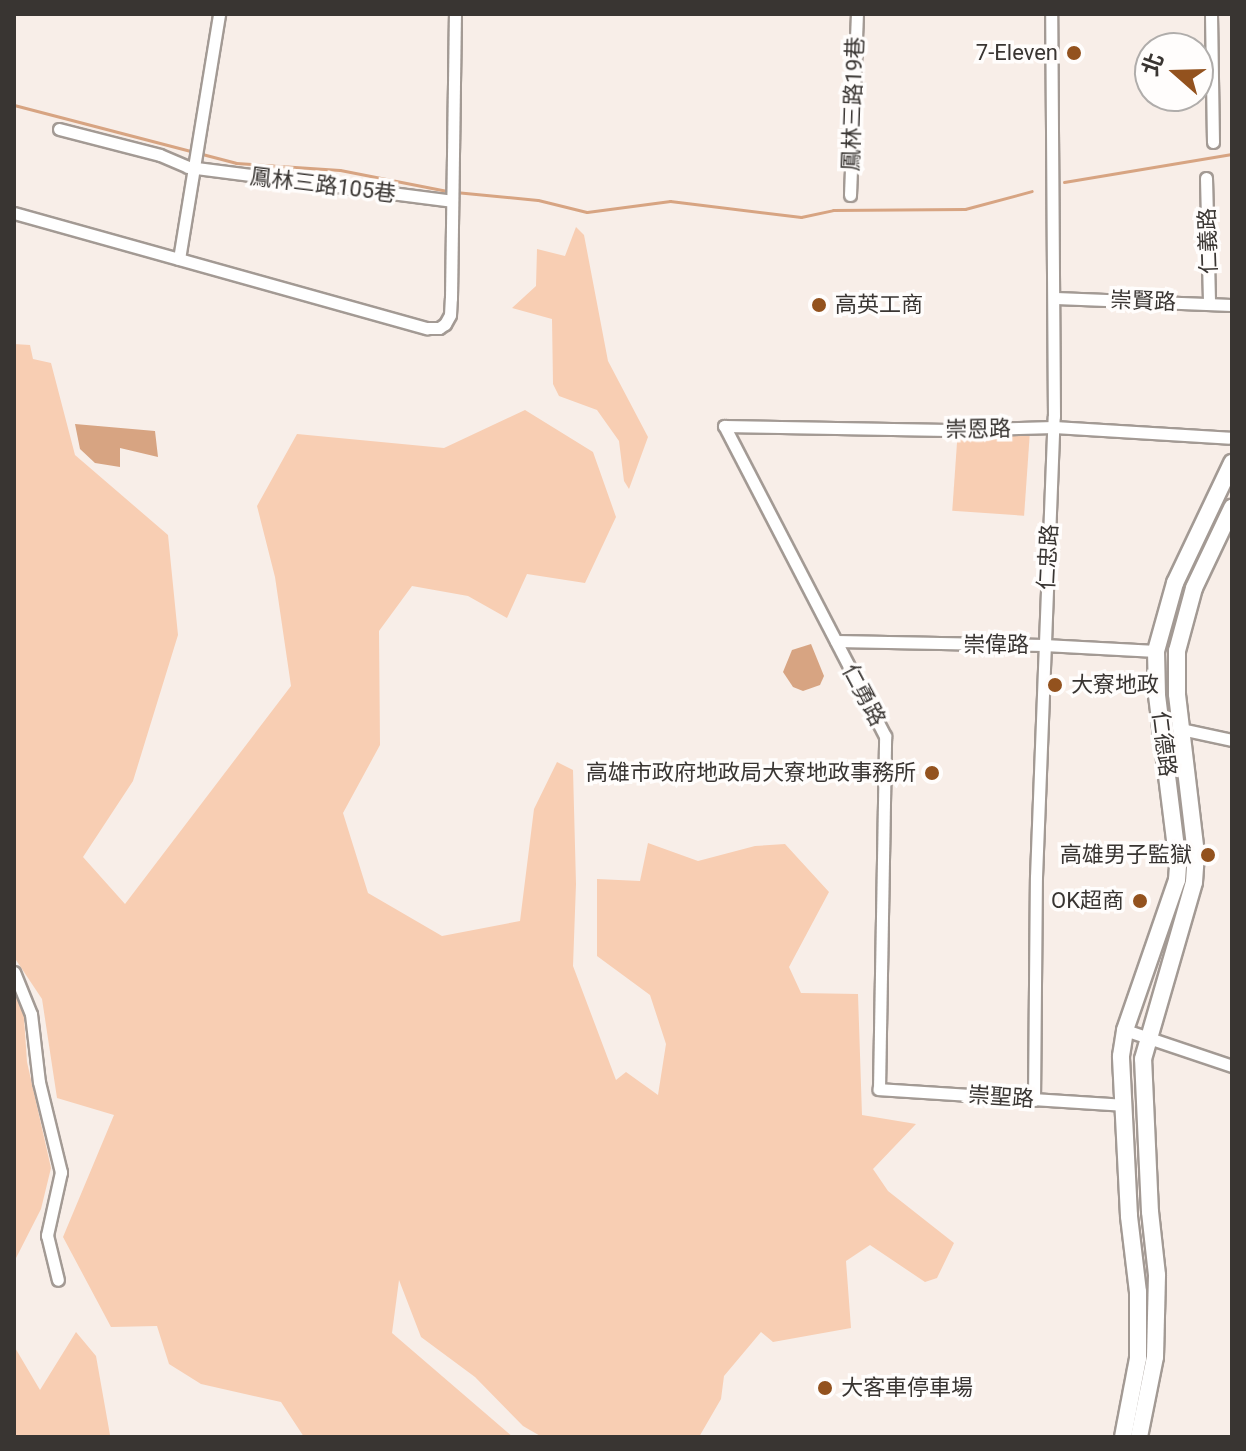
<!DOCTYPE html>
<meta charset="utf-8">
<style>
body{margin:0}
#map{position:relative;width:1246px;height:1451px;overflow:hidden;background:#f8eee8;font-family:Roboto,"Noto Sans TC",sans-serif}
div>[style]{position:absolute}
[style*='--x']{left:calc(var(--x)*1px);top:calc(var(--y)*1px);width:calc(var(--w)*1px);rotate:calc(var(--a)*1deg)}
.green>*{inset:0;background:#f8ceb3;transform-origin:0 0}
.water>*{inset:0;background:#d7a482}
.stream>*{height:3px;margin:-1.5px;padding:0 1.5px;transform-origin:1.5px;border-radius:1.5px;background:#d7a482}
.roads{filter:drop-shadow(2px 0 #a39a94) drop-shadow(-2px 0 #a39a94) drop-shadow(0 2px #a39a94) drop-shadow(0 -2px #a39a94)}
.street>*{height:11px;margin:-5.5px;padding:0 5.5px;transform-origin:5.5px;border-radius:5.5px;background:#fff}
.secondary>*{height:16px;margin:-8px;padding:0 8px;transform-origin:8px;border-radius:8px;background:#fff}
.dots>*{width:22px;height:22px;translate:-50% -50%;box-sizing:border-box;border:4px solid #fffdfc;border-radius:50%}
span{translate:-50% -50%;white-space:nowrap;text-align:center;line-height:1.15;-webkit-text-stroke:7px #fffdfc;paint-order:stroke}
.poi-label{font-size:22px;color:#393532}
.right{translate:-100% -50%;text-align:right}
.left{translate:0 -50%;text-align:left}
.street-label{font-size:22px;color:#393532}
.frame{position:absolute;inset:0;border:16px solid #393532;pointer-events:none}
.north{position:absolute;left:1134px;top:32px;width:80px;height:80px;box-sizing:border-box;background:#fffdfc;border:2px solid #b0adab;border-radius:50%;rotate:290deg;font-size:22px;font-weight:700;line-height:32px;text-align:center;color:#393532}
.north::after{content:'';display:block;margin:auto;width:28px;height:36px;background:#93521e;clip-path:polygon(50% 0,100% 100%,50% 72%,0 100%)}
</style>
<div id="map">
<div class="green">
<i style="clip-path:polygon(576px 227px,584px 235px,608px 361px,648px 437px,629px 489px,624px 481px,619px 441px,597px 410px,559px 396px,553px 384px,552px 319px,512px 308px,536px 286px,537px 249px,565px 256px)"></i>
<i style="clip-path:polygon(14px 344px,30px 345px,33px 359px,51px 363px,75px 455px,168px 535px,178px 635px,133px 781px,83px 857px,125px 904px,291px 686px,275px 577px,257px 506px,297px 434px,444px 448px,525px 410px,593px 452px,616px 517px,585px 583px,527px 574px,507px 618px,468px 596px,412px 586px,379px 631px,380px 745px,343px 813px,368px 893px,442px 936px,520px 921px,534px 809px,557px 762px,573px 770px,576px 884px,573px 966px,616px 1080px,626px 1072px,658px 1095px,666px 1044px,650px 995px,597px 956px,597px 879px,640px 881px,648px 843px,698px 861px,755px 846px,785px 844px,829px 892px,789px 967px,801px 993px,858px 994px,862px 1115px,916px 1124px,873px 1169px,888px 1191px,954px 1243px,937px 1278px,925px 1282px,870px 1245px,846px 1261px,851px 1328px,773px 1342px,761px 1332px,724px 1376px,721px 1399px,699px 1437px,542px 1437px,523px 1426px,475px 1377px,421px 1337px,399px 1280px,392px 1333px,513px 1437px,304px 1437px,281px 1402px,201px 1384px,169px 1364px,157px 1326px,111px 1327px,63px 1237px,114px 1115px,57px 1098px,42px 999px,14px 957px)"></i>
<i style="left:1030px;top:431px;width:85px;height:72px;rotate:94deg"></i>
<i style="clip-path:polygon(14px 970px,23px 1003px,27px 1062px,51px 1168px,41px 1209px,14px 1262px)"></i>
<i style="clip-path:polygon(76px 1332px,96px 1356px,110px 1435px,14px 1437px,14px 1346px,40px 1390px)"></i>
</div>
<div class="water">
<i style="clip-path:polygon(75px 424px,155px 431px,158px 457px,120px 448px,120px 467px,95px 463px,80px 449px)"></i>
<i style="clip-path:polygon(811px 644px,824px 676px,820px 685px,803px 691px,793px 687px,783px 672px,792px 650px)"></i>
</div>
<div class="stream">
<i style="--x:14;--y:105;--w:229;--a:14.6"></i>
<i style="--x:236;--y:163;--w:104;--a:3.9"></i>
<i style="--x:340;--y:170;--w:109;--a:11.1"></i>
<i style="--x:1064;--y:182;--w:170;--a:-9.5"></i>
<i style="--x:455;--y:192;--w:83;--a:5.5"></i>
<i style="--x:538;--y:200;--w:50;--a:13.8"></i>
<i style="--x:587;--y:212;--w:84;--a:-7.5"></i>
<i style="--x:670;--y:201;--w:132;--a:7"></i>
<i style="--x:801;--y:217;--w:33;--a:-12"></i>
<i style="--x:833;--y:210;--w:132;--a:-0.4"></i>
<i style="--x:965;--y:209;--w:69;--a:-15"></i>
</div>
<div class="roads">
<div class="street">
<i style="--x:1211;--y:14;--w:128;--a:89.1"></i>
<i style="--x:59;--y:129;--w:104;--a:14.4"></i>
<i style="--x:160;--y:155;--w:30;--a:23"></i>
<i style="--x:188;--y:167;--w:266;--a:7.3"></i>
<i style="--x:1206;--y:178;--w:125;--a:88.6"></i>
<i style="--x:850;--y:195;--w:181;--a:-87.8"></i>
<i style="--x:14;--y:213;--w:429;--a:15.6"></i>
<i style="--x:427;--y:328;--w:12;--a:0"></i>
<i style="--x:439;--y:328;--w:7;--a:-34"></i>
<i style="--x:445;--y:324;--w:10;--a:-61"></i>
<i style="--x:450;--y:315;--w:17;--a:-87"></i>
<i style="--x:451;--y:298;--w:284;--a:-89.2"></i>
<i style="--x:179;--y:259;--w:248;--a:-80.7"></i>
<i style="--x:1055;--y:298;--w:177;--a:2.3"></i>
<i style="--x:836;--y:641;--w:208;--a:1.1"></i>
<i style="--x:1044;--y:645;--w:112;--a:3.1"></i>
<i style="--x:1181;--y:729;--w:52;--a:12.2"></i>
<i style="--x:14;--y:972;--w:45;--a:68"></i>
<i style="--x:31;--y:1014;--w:68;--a:83.3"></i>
<i style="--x:39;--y:1082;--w:93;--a:76.3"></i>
<i style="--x:61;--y:1172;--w:65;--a:102.5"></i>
<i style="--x:47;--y:1235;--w:46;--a:76.3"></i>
<i style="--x:1125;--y:1030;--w:113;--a:18.6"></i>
<i style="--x:1034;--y:1100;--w:223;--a:-89.5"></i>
<i style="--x:1036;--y:877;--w:461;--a:-87.8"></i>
<i style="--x:1054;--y:416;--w:402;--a:-90.4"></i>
<i style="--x:1124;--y:1105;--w:246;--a:-176.3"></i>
<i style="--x:879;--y:1089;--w:353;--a:-89"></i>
<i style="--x:885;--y:736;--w:349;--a:-117.4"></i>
<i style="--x:724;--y:426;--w:224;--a:1"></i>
<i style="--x:948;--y:430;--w:106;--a:-1.6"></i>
<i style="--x:1054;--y:427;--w:178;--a:3.5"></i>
</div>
<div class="secondary">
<i style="--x:1123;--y:1437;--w:80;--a:-79.2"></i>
<i style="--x:1138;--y:1358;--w:66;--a:-90"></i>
<i style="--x:1138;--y:1292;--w:77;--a:-96.8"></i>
<i style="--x:1129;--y:1216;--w:160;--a:-92.9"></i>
<i style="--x:1121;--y:1056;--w:26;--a:-81"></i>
<i style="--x:1125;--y:1030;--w:159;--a:-70.9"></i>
<i style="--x:1177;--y:880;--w:16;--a:-86"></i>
<i style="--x:1178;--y:864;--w:170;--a:-97.1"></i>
<i style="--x:1157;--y:695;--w:44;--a:-91.3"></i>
<i style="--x:1156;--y:651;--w:71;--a:-74.4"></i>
<i style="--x:1175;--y:583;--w:133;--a:-64.6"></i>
<i style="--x:1139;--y:1437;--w:82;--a:-78.7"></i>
<i style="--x:1155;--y:1357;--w:82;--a:-88.6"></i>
<i style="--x:1157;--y:1275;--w:63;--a:-96.3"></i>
<i style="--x:1150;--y:1212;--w:153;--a:-92.6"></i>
<i style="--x:1143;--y:1059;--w:184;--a:-73.9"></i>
<i style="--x:1194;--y:882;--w:28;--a:-86"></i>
<i style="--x:1196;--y:854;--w:161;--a:-96.8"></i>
<i style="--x:1177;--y:694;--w:43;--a:-90"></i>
<i style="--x:1177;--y:651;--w:65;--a:-74.9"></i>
<i style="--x:1194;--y:588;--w:89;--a:-64.6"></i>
</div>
</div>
<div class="dots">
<i style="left:1074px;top:53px;background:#93521e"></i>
<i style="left:819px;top:305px;background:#93521e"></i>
<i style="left:1055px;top:685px;background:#93521e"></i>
<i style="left:932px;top:773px;background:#93521e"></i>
<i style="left:1208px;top:855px;background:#93521e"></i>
<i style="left:1140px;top:901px;background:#93521e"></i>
<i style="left:825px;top:1388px;background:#93521e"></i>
</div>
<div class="poi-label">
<span class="right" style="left:1058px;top:53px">7-Eleven</span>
<span class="left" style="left:835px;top:305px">高英工商</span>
<span class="left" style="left:1071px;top:685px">大寮地政</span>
<span class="right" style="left:916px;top:773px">高雄市政府地政局大寮地政事務所</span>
<span class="right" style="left:1192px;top:855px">高雄男子監獄</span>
<span class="right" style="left:1124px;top:901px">OK超商</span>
<span class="left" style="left:841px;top:1388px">大客車停車場</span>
</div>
<div class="street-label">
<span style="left:853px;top:104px;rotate:-88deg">鳳林三路19巷</span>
<span style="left:323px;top:185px;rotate:7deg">鳳林三路105巷</span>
<span style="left:1208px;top:241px;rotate:-92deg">仁義路</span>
<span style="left:1143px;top:301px;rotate:2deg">崇賢路</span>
<span style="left:978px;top:429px;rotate:-1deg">崇恩路</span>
<span style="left:1048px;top:557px;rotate:-87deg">仁忠路</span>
<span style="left:996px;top:645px">崇偉路</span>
<span style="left:864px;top:695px;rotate:62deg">仁勇路</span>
<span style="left:1164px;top:744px;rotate:83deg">仁德路</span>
<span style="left:1001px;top:1097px;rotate:4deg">崇聖路</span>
</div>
<div class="frame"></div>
<div class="north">北</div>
</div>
